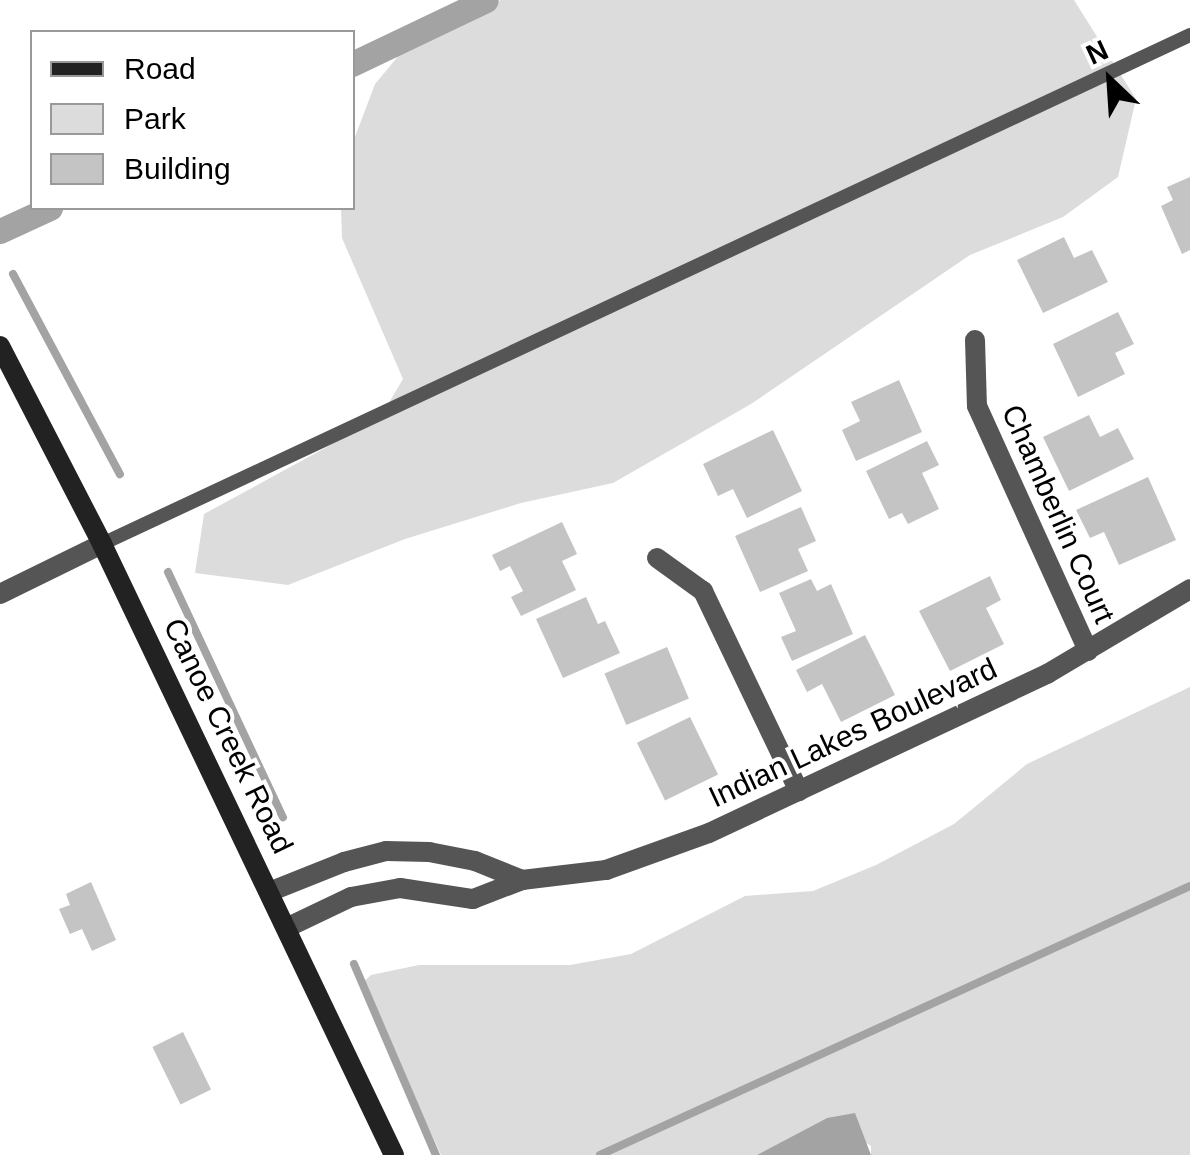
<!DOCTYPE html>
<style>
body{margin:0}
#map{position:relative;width:1190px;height:1155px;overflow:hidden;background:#fff;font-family:Helvetica,sans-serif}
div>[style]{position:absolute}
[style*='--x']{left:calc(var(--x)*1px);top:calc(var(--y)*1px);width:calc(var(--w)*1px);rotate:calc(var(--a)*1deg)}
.green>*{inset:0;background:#dcdcdc}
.water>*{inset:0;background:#a3a3a3}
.stream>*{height:8px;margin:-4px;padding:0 4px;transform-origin:4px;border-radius:4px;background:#a3a3a3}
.canal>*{height:25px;margin:-12.5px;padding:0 12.5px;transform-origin:12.5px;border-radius:12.5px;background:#a3a3a3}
.building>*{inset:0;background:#c4c4c4;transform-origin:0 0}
.service>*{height:14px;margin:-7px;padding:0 7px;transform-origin:7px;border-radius:7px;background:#555}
.minor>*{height:20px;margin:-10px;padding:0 10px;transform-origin:10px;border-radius:10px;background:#555}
.secondary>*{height:20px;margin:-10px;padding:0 10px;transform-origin:10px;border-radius:10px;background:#222}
span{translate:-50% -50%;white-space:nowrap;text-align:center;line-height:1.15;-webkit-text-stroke:8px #fff;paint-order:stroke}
.street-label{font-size:30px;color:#000}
.legend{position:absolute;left:30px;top:30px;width:325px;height:180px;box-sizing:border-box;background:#fff;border:2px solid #999;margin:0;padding:12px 18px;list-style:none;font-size:30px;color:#000}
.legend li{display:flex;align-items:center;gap:20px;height:50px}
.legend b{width:50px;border:2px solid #999}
.north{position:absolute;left:1060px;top:30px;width:100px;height:100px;-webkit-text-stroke:8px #fff;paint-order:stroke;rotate:335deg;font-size:28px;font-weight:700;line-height:40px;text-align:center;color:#000}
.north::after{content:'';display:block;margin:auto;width:35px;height:45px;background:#000;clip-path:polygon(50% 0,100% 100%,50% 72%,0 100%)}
</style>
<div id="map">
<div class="green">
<i style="clip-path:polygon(501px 0,1074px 0,1136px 99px,1118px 177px,1063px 217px,970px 255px,751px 404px,613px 483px,521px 503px,405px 539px,288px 585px,195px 573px,204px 514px,380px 418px,403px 379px,342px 238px,341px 208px,352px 208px,353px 142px,375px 84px,410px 42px)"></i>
<i style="clip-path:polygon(1190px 687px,1190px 1155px,871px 1155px,871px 1146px,827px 1118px,757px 1155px,441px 1155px,362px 983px,371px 975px,419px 965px,570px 965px,631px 954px,745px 896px,813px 891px,876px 865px,954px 824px,1027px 764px)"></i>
</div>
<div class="water">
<i style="clip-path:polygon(855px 1113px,871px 1155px,757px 1155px,827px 1118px)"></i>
</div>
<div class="stream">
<i style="--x:13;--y:274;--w:227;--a:61.9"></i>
<i style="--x:168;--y:572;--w:271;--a:64.9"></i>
<i style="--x:354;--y:964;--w:208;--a:66.8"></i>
<i style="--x:600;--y:1155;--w:648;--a:-24.51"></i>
</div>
<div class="canal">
<i style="--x:352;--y:64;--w:148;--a:-25.5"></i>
<i style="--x:0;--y:231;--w:55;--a:-24.7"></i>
</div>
<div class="building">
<i style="clip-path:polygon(1190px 177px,1190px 250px,1182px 254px,1161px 206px,1173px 200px,1167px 187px)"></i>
<i style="clip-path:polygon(1064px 237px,1074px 258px,1092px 250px,1108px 282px,1043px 313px,1017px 260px)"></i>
<i style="clip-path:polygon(1118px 312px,1134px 344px,1115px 353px,1125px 374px,1078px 397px,1053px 344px)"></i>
<i style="clip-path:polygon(899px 380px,922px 432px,856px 461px,842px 430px,860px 421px,851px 402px)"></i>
<i style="clip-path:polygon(1089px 415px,1100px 437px,1118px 428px,1134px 459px,1069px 491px,1043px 437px)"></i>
<i style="clip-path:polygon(773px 430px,802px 491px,747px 518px,733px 489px,718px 496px,703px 464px)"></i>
<i style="clip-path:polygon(927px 441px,939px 465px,922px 473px,939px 509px,908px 524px,902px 513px,889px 519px,866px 471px)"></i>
<i style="clip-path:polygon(1148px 477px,1176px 540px,1119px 565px,1104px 532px,1090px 538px,1076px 510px)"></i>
<i style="clip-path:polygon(801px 507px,816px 541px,798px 549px,808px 571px,760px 592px,735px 536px)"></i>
<i style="clip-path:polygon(562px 522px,577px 554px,562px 561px,576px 590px,521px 616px,511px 597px,523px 591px,510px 566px,500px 571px,492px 555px)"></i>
<i style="clip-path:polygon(990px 576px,1001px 600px,986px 608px,1004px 644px,950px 671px,919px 611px)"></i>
<i style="clip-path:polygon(811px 579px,817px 591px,831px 584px,853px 634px,792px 661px,781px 637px,796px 631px,779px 593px)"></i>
<i style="clip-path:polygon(586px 597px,598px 624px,605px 621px,620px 653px,563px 678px,536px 619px)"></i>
<i style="clip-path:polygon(865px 635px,895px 695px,841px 722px,822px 684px,807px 692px,796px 670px)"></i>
<i style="left:667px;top:647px;width:56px;height:68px;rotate:67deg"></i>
<i style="left:690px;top:717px;width:64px;height:59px;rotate:64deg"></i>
<i style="clip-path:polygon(91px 882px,116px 940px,92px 951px,82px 929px,70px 934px,59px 909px,70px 905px,66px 894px)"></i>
<i style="left:183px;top:1032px;width:64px;height:34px;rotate:64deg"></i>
</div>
<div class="service">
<i style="--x:102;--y:544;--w:1201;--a:-25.07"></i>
</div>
<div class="minor">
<i style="--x:975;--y:340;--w:66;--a:88.3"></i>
<i style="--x:977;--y:406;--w:269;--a:65.6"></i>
<i style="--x:657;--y:558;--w:57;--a:35.7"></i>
<i style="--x:703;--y:591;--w:222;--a:64.4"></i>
<i style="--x:0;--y:594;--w:114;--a:-26.1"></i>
<i style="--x:269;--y:892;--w:81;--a:-21.8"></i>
<i style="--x:344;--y:862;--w:43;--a:-14.7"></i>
<i style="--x:386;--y:851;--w:43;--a:1.3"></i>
<i style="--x:429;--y:852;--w:47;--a:11.1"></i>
<i style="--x:475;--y:861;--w:51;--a:22"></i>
<i style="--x:286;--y:928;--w:72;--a:-25.5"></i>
<i style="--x:351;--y:897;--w:50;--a:-10.4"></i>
<i style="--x:400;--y:888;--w:74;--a:8.6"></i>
<i style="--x:473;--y:899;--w:53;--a:-21.2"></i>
<i style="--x:522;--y:880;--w:85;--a:-6.8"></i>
<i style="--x:606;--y:870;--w:109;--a:-19.8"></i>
<i style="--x:709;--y:833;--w:374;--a:-25.2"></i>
<i style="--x:1047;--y:674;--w:166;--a:-30.7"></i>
</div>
<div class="secondary">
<i style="--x:0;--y:346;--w:223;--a:62.7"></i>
<i style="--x:102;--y:544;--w:677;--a:64.46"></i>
</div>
<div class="street-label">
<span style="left:1058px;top:514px;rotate:66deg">Chamberlin Court</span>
<span style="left:853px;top:733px;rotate:-25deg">Indian Lakes Boulevard</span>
<span style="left:228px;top:736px;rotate:64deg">Canoe Creek Road</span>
</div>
<ul class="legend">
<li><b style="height:12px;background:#222"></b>Road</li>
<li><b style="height:28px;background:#dcdcdc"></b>Park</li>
<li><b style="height:28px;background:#c4c4c4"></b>Building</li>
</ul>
<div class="north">N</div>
</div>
